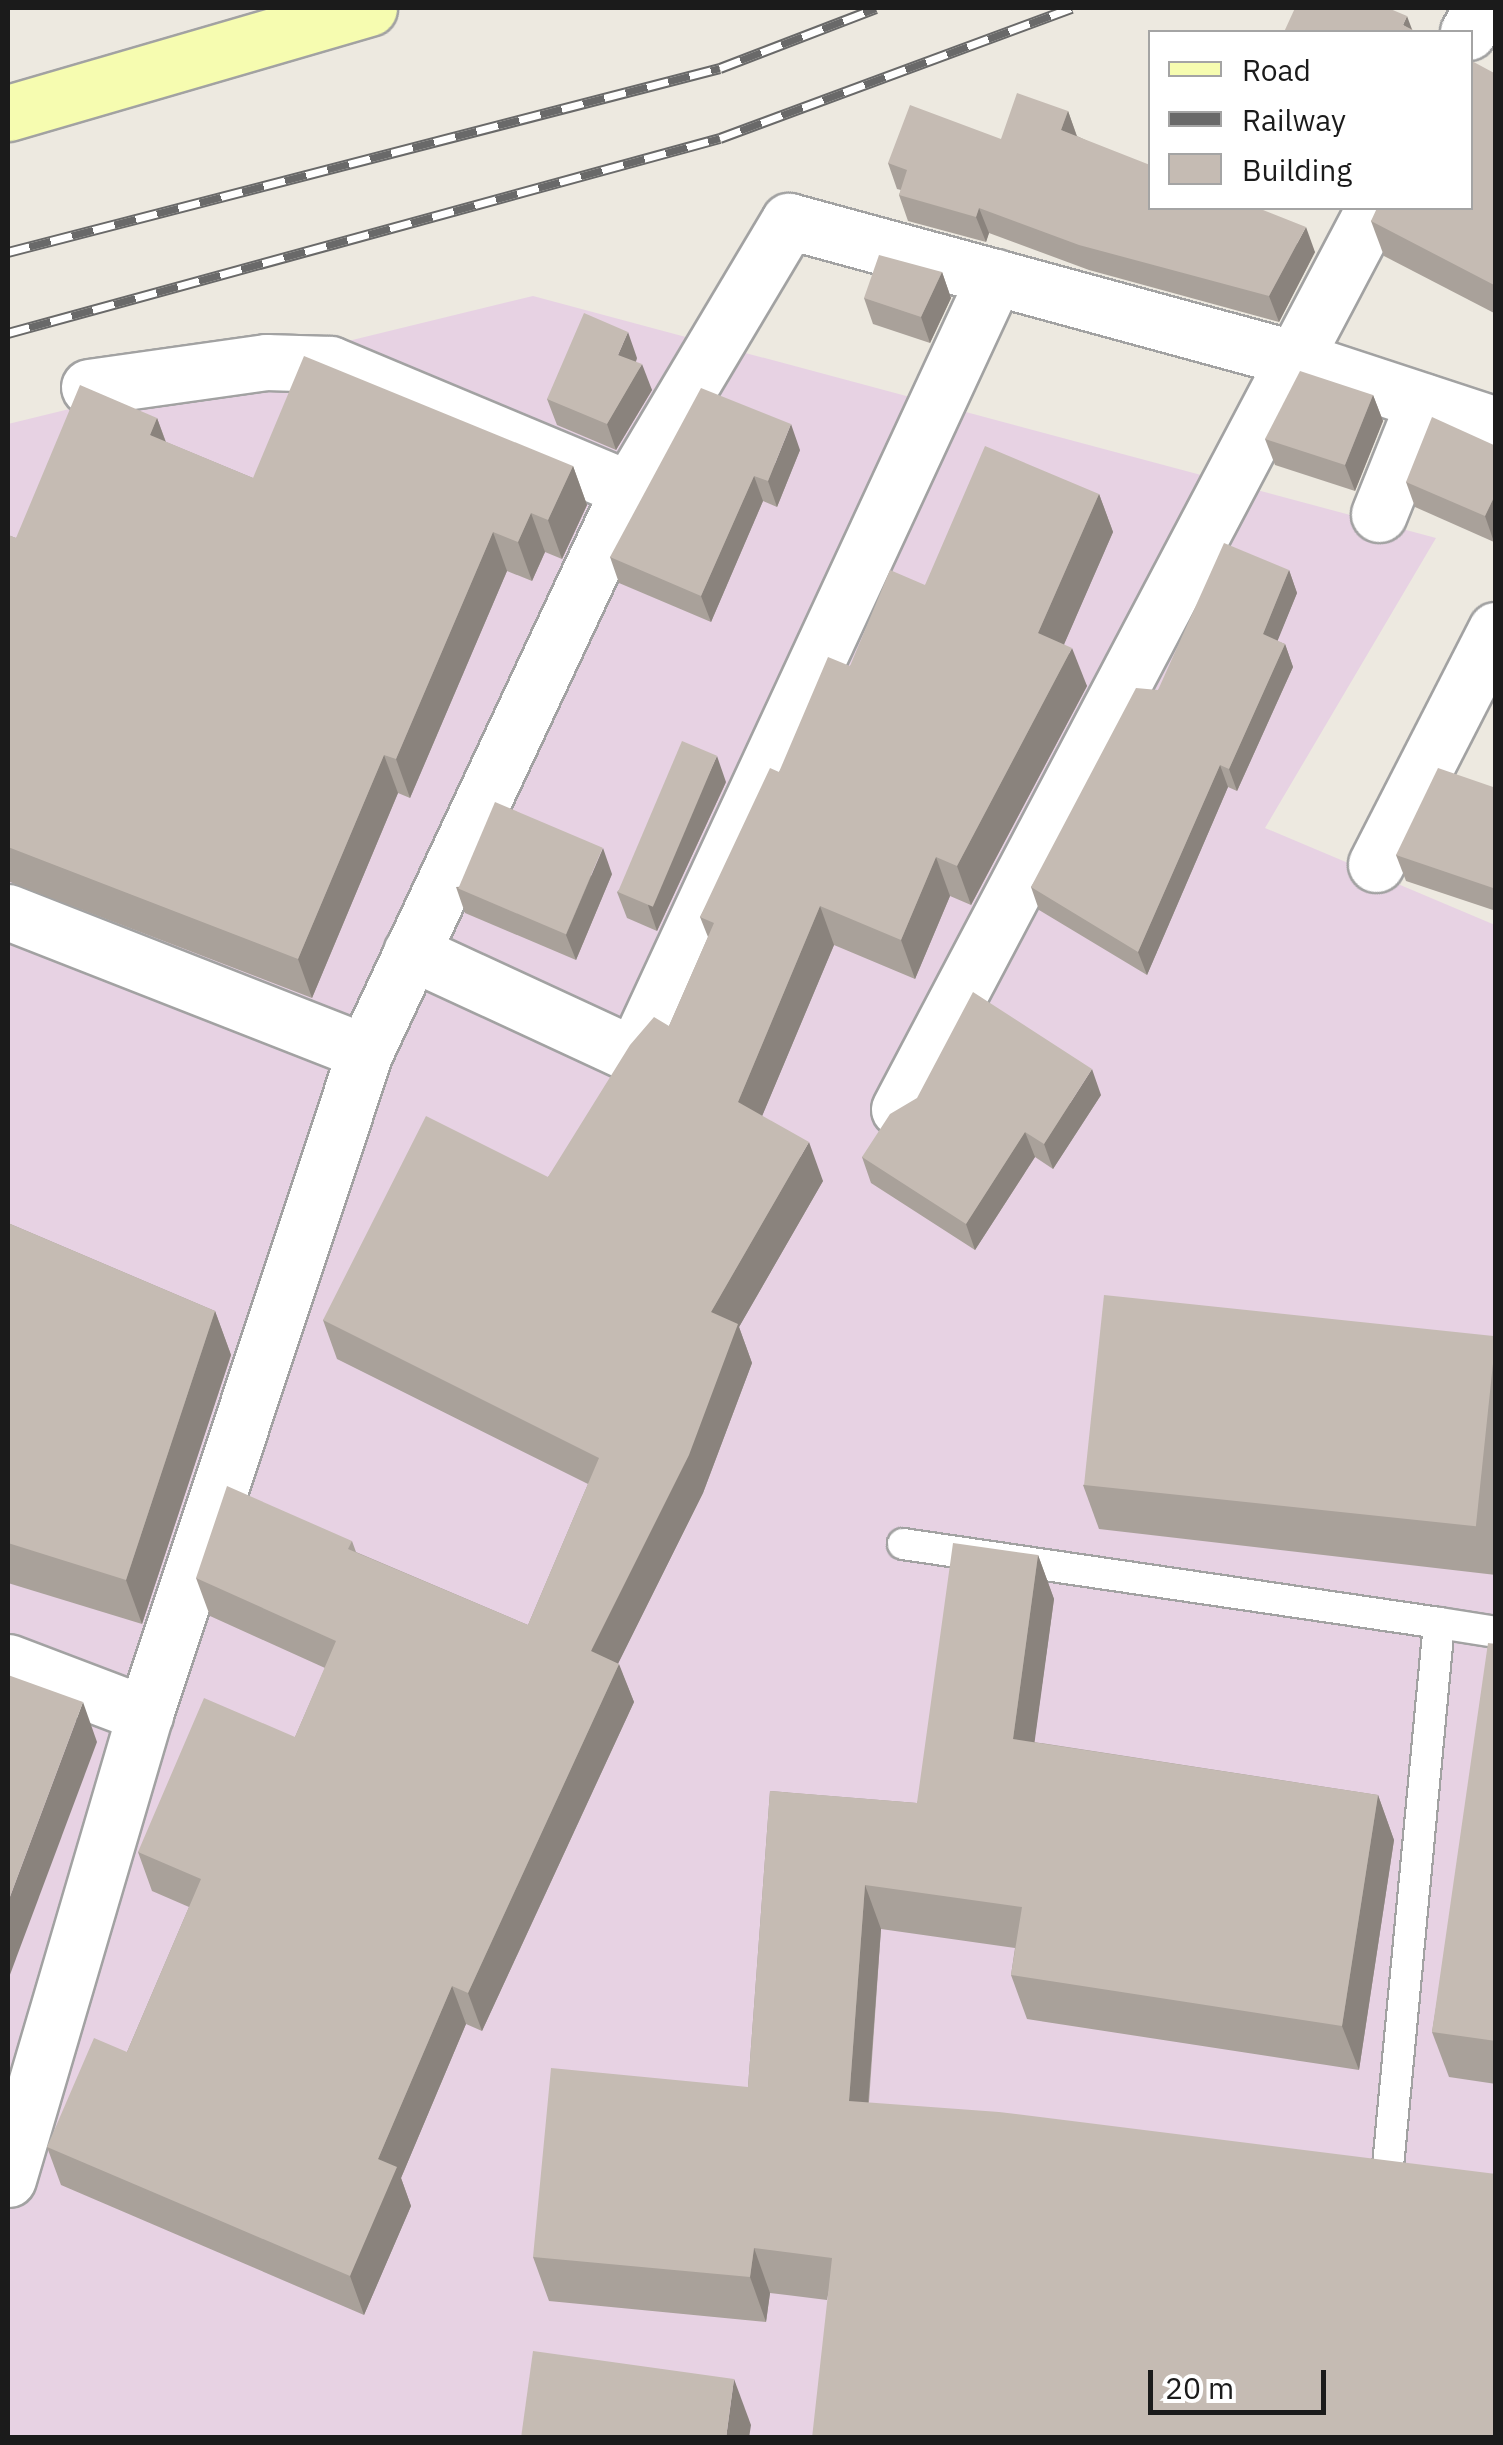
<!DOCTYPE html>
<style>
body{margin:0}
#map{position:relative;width:1503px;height:2445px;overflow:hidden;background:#ede9e0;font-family:"IBM Plex Sans",sans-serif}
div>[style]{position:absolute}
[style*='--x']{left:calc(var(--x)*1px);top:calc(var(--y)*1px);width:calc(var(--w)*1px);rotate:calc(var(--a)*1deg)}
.industrial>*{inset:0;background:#e7d2e3}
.roads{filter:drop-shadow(2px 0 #a2a2a2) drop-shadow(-2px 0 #a2a2a2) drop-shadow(0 2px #a2a2a2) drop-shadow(0 -2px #a2a2a2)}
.lane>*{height:30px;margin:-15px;padding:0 15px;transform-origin:15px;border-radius:15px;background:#fff}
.street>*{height:55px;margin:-27.5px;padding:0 27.5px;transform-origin:27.5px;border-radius:27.5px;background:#fff}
.secondary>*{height:55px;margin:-27.5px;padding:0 27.5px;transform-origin:27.5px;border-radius:27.5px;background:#f6fcb0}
.rail>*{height:11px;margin-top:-5.5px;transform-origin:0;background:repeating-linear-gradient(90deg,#fff 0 22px,#696969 0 44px);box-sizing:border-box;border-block:2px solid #696969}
.wall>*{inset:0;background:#a9a19a}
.shaded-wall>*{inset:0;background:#8a837d}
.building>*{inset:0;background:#c5bbb3;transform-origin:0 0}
span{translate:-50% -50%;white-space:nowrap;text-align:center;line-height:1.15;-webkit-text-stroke:10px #fff;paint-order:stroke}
.frame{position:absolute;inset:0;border:10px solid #1b1b1b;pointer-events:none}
.legend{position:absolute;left:1148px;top:30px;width:325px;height:180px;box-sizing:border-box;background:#fff;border:2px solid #a4a4a4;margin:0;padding:12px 18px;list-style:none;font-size:30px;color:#1b1b1b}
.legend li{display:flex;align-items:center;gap:20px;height:50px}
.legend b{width:50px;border:2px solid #a4a4a4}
.scale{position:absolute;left:1148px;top:2370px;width:178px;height:45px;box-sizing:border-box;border:5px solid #1b1b1b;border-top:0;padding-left:12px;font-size:30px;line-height:35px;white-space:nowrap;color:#1b1b1b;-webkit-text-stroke:8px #fff;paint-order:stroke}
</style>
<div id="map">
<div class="industrial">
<i style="clip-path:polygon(533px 296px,1436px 538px,1265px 828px,1495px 925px,1495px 2437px,8px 2437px,8px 424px)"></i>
</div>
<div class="roads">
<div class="lane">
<i style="--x:903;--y:1544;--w:542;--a:8.38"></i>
<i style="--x:1388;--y:2166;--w:545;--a:-84.63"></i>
<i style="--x:1439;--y:1623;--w:58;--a:9"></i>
</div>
<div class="street">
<i style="--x:1468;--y:32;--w:28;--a:-60"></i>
<i style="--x:89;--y:387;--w:179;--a:-8"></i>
<i style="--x:266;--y:362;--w:64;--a:1.8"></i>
<i style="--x:330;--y:364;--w:324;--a:22.7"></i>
<i style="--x:1379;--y:514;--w:121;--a:-68.1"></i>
<i style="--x:1376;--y:864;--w:263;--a:-62.9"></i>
<i style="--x:8;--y:912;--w:383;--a:21.4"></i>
<i style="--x:411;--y:952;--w:246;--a:24.8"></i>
<i style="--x:634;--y:1055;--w:858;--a:-65.11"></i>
<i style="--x:899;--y:1109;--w:1019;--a:-62.2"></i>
<i style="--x:8;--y:1662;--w:147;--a:20.8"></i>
<i style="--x:8;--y:2179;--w:485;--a:-73.6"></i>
<i style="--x:145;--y:1714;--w:698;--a:-71.62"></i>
<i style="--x:365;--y:1052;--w:622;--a:-64.88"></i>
<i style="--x:629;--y:489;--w:312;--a:-59.2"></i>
<i style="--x:789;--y:221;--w:521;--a:15.24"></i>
<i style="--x:1292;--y:358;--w:215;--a:18.2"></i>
</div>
<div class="secondary">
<i style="--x:8;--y:113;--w:376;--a:-16.2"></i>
</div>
</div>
<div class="rail">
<i style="--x:8;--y:252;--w:735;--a:-14.49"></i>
<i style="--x:720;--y:68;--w:167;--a:-21"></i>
<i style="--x:8;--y:333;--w:738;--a:-15.32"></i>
<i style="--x:720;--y:138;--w:375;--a:-20.3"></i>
</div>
<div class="wall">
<i style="clip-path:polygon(1496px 74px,1496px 314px,1384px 256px,1371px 221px)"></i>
<i style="clip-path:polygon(1068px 111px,1077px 136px,1315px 252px,1279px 322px,1089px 270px,989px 233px,986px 242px,908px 221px,899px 195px,901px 190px,897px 189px,888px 163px,1001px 139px)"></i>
<i style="clip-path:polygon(942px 272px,951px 298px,930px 343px,873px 324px,864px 298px)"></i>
<i style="clip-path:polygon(637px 358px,636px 362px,652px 390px,616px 450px,557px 425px,547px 399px)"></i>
<i style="clip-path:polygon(1373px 395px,1383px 421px,1355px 491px,1275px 465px,1265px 439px)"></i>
<i style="clip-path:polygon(157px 418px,166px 442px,253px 478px,573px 466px,587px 505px,562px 559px,545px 552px,532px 581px,507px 571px,410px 798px,398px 793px,312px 998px,10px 882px,8px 876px,8px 535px,16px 538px)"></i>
<i style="clip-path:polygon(1496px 446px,1494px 542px,1415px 507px,1406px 482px)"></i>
<i style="clip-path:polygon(800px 450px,777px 507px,763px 501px,711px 622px,619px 583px,610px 557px)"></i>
<i style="clip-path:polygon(1099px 494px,1113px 532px,1064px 644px,1087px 686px,971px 905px,950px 896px,915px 979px,834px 945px,762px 1116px,823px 1181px,739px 1327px,752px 1363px,703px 1493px,618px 1663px,634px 1702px,482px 2031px,466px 2024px,401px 2178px,411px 2206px,364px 2315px,61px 2185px,47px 2147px,127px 2052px,189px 1907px,152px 1891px,138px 1852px,295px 1737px,325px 1668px,210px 1616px,196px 1578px,352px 1541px,356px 1552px,528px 1625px,588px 1484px,337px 1359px,323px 1320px,548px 1177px,669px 1026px,708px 937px,700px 917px,779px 772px,850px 666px,925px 585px)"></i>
<i style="clip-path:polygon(1289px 570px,1297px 593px,1277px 641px,1285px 644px,1293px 667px,1237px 791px,1228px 787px,1147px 975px,1039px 910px,1031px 887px,1158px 690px)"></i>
<i style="clip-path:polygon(726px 782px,657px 931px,627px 918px,617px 892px)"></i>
<i style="clip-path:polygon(1496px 788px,1496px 911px,1406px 881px,1396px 855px)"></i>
<i style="clip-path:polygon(612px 874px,576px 960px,465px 913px,456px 887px)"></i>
<i style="clip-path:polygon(1101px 1095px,1053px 1169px,1035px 1157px,975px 1250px,871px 1183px,862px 1157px)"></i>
<i style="clip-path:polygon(8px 1223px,215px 1311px,231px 1355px,142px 1624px,8px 1583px)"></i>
<i style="clip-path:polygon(1496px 1338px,1496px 1575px,1099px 1529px,1083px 1485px)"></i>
<i style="clip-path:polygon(1038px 1555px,1054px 1599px,1034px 1742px,1378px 1795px,1394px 1840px,1359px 2070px,1027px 2019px,1011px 1975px,1015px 1948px,881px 1929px,869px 2102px,827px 2300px,770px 2293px,766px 2322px,549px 2301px,533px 2257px,748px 2087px,770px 1791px,917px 1803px)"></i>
<i style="clip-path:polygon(1496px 1644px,1496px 2084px,1449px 2077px,1432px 2032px)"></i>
</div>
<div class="shaded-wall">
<i style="clip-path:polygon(1407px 16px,1413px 32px,1403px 25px)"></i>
<i style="clip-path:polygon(1068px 111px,1077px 137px,1061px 130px)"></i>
<i style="clip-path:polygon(979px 208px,989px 233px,986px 242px,976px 217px)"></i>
<i style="clip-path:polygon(1306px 227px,1315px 252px,1279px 322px,1269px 296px)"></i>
<i style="clip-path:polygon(942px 272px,951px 298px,930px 343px,921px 317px)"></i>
<i style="clip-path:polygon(628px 332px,637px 358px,628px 380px,618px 355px)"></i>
<i style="clip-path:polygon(642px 364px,652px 390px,616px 450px,607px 424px)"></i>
<i style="clip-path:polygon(1373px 395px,1383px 421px,1355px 491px,1345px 465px)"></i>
<i style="clip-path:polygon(157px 418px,171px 457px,150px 435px)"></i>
<i style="clip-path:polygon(791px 424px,800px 450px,777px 507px,768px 481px)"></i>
<i style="clip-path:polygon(573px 466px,587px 505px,562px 559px,548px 520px)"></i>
<i style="clip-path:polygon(754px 476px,763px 501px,711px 622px,701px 596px)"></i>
<i style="clip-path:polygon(1496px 493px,1496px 539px,1494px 542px,1485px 516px)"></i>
<i style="clip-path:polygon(1099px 494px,1113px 532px,1052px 672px,1038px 633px)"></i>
<i style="clip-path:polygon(531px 513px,545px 552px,532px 581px,518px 542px)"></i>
<i style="clip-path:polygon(493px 532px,507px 571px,410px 798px,396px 759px)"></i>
<i style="clip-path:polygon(1289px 570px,1297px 593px,1271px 657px,1263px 634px)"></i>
<i style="clip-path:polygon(1285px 644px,1293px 667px,1237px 791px,1229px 769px)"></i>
<i style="clip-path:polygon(1072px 648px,1087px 686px,971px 905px,957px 866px)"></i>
<i style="clip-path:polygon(384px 755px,398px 793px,312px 998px,298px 959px)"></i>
<i style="clip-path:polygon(717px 756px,726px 782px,657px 931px,648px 905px)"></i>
<i style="clip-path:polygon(1220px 765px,1228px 787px,1147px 975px,1138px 952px)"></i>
<i style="clip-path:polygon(603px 848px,612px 874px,576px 960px,566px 935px)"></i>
<i style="clip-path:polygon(936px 857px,950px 896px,915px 979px,901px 940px)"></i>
<i style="clip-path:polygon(820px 906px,834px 945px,752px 1140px,738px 1102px)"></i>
<i style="clip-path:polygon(1092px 1069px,1101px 1095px,1053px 1169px,1044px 1144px)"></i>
<i style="clip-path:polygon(1025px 1132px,1035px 1157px,975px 1250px,966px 1224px)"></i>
<i style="clip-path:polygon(809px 1142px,823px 1181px,739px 1327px,752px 1363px,703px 1493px,605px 1690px,591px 1651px,711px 1312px)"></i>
<i style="clip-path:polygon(215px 1311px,231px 1355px,142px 1624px,126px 1580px)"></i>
<i style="clip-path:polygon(1038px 1555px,1054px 1599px,1029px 1783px,1013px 1739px)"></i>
<i style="clip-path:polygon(619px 1664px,634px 1702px,482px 2031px,468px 1993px)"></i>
<i style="clip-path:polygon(83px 1702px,97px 1742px,8px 1980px,8px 1902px)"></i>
<i style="clip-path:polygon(1378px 1795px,1394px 1840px,1359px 2070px,1342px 2026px)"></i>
<i style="clip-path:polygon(865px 1885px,881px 1929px,865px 2145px,849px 2101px)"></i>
<i style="clip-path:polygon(452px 1986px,466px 2024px,401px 2178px,411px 2206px,364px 2315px,350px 2276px,378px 2159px)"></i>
<i style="clip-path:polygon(754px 2248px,770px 2293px,766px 2322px,750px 2277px)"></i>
<i style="clip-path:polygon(734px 2379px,751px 2425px,749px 2438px,726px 2438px)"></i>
</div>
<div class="building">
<i style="clip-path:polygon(1295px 8px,1388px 8px,1407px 16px,1403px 25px,1417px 32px,1284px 32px)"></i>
<i style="clip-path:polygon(1470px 60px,1496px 74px,1496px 286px,1371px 221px,1377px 208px,1470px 208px)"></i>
<i style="clip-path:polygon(1017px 93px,1068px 111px,1061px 130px,1150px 165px,1150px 208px,1258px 208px,1306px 227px,1269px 296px,1079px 245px,979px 208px,976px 217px,899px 195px,907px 170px,888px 163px,910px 105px,1001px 139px)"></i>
<i style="clip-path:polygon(879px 255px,942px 272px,921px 317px,864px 298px)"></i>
<i style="clip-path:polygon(584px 313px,628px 332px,618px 355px,642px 364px,607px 424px,547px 399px)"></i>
<i style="clip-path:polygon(304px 356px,573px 466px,548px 520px,531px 513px,518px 542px,493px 532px,396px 759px,384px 755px,298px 959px,8px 847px,8px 535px,16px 538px,80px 385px,157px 418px,150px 435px,253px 478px)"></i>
<i style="clip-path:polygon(1300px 371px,1373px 395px,1345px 465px,1265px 439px)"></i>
<i style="clip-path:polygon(701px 388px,791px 424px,768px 481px,754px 476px,701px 596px,610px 557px)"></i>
<i style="clip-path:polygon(1432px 417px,1496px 446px,1496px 493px,1485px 516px,1406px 482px)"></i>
<i style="clip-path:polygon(985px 446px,1099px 494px,1038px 633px,1072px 648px,957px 866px,936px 857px,901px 940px,820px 906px,738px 1102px,809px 1142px,711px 1312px,738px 1324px,689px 1455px,591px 1651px,619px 1664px,468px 1993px,452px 1986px,378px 2159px,397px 2167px,350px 2276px,47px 2147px,94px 2038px,127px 2052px,201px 1879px,138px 1852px,204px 1698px,295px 1737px,336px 1641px,196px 1578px,227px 1486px,352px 1541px,348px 1549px,528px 1625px,599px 1458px,323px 1320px,426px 1116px,548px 1177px,630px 1045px,654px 1017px,669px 1026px,714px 923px,700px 917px,770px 768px,779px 772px,828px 657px,850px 666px,890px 570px,925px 585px)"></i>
<i style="clip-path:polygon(1224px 543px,1289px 570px,1263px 634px,1285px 644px,1229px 769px,1220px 765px,1138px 952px,1031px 887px,1136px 688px,1158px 690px)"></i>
<i style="left:682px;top:741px;width:38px;height:164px;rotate:23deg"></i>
<i style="clip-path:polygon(1438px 768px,1496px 788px,1496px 889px,1396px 855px)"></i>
<i style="left:495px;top:802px;width:117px;height:94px;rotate:23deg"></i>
<i style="clip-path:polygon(973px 992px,1092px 1069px,1044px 1144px,1025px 1132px,966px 1224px,862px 1157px,890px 1114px,917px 1098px)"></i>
<i style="clip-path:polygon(8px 1223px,215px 1311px,126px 1580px,8px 1543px)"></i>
<i style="left:1104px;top:1295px;width:394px;height:191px;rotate:6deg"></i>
<i style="clip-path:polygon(953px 1543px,1038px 1555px,1013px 1739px,1378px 1795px,1342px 2026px,1011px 1975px,1022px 1907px,865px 1885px,849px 2101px,999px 2112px,1496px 2174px,1496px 2438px,812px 2438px,832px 2258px,754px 2248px,750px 2277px,533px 2257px,551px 2068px,748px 2087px,770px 1791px,917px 1803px)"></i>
<i style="clip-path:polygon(1488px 1643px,1496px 1644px,1496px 2041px,1432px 2032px)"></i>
<i style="clip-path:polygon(8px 1675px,83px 1702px,8px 1902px)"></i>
<i style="clip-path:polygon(533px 2351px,734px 2379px,726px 2438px,521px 2438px)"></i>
</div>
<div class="frame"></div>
<ul class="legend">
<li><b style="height:12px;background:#f6fcb0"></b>Road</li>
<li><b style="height:12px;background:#696969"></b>Railway</li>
<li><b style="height:28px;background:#c5bbb3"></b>Building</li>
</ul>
<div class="scale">20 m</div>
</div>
